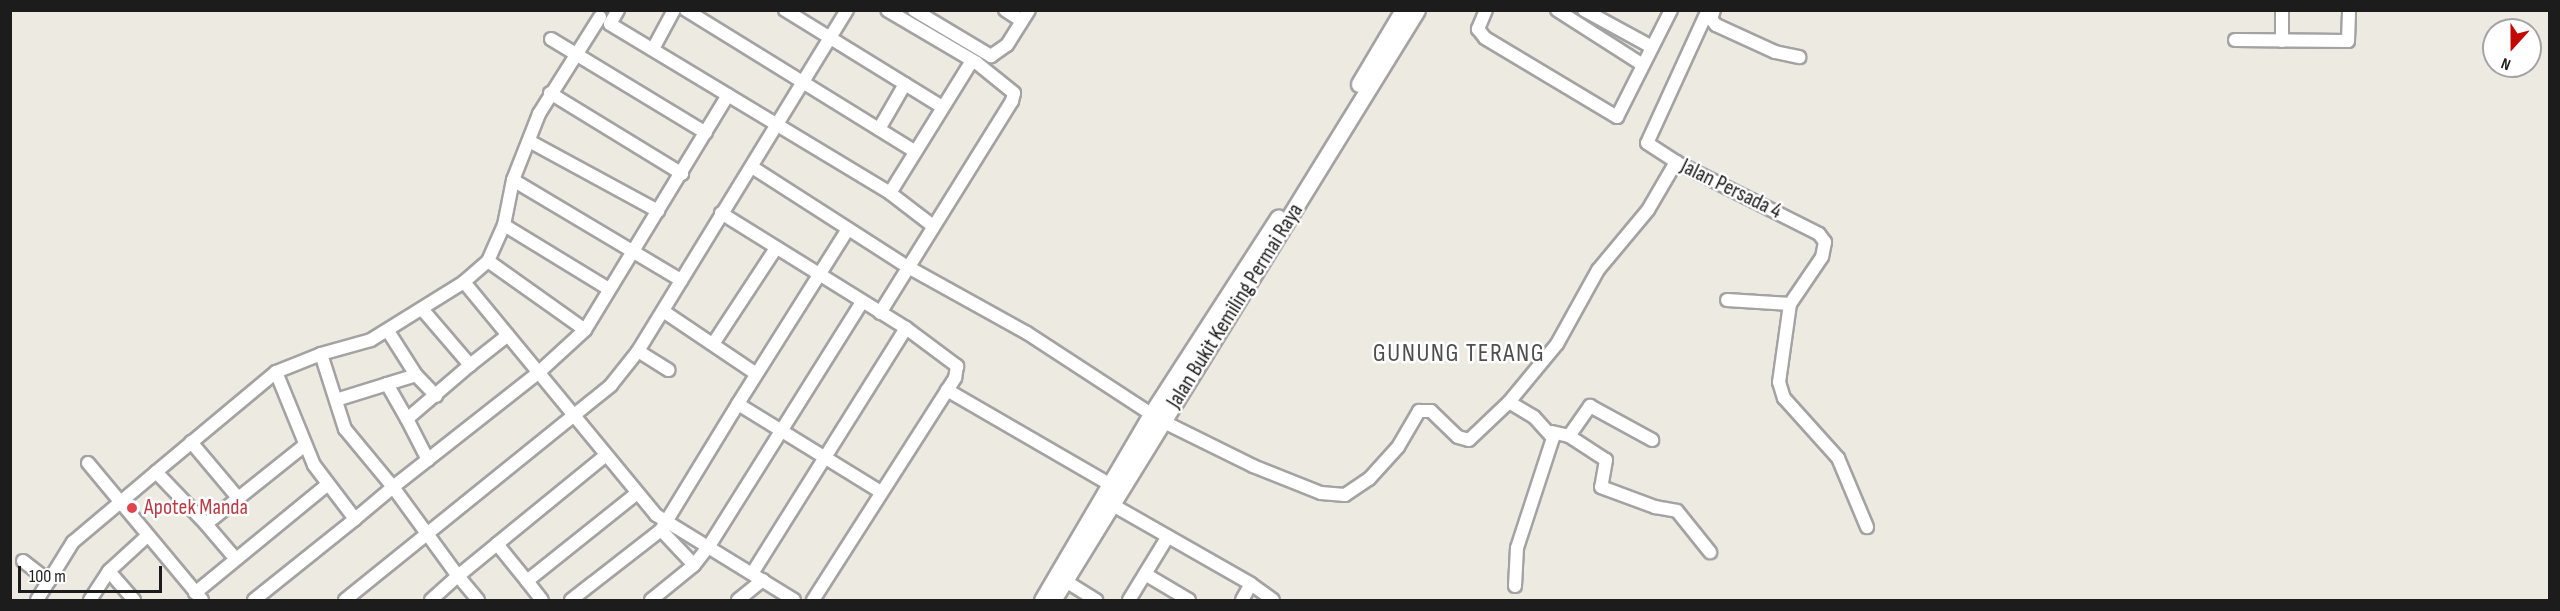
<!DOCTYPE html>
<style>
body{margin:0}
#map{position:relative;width:2560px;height:611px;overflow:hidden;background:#edeae2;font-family:"Sofia Sans Condensed",sans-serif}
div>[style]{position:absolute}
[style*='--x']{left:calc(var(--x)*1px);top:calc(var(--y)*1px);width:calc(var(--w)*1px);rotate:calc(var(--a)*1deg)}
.roads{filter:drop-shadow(2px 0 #a3a3a3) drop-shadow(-2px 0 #a3a3a3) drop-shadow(0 2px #a3a3a3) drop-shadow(0 -2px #a3a3a3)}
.minor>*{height:12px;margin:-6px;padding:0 6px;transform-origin:6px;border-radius:6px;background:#fff}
.tertiary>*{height:15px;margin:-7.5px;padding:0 7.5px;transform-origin:7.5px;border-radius:7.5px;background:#fff}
.dots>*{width:16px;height:16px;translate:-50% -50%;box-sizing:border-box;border:3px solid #fff;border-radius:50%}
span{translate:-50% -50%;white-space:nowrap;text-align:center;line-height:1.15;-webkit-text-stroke:5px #fff;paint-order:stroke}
.street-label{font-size:22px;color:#1c1c1c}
.health-label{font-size:22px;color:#be3a42}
.left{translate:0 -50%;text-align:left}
.quarter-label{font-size:26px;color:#4f4f4f;letter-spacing:1.5px}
.frame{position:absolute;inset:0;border:12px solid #1c1c1c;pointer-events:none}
.north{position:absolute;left:2482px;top:18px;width:60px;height:60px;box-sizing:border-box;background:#fff;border:2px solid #a4a4a4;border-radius:50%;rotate:201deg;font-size:16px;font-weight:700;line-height:24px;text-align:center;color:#1c1c1c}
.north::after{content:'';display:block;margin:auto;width:21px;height:27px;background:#c40805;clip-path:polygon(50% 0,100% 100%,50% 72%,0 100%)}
.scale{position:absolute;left:18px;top:566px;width:144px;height:27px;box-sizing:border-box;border:3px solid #1c1c1c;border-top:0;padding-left:8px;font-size:18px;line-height:21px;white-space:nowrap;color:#1c1c1c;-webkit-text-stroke:4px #fff;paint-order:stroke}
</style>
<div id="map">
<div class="roads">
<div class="minor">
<i style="--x:618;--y:10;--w:16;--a:120"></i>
<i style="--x:610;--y:24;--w:327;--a:31.1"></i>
<i style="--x:890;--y:193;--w:54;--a:37.5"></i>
<i style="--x:686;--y:10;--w:268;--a:31.7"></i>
<i style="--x:785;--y:10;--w:185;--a:31.7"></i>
<i style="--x:914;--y:10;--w:90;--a:30.9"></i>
<i style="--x:991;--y:56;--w:19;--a:-35"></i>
<i style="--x:1007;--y:45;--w:41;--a:-57.8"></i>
<i style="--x:1005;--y:10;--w:20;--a:33"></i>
<i style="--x:1486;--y:10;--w:21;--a:113"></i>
<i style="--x:1478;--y:29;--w:11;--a:52"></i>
<i style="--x:1485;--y:38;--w:154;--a:30.9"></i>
<i style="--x:1617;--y:117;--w:120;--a:-63.2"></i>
<i style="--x:1557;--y:10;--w:102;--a:32.6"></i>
<i style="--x:1584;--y:10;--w:77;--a:28.6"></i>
<i style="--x:1708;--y:10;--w:146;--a:114.6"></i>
<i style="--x:1647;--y:143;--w:35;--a:33"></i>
<i style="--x:1676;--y:162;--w:160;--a:26.7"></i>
<i style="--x:1819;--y:234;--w:10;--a:53"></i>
<i style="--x:1825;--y:242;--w:15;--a:101"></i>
<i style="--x:1822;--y:257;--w:57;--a:124.2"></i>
<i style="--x:1790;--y:304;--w:63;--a:-176.4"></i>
<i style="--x:1714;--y:10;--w:9;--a:108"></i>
<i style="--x:1711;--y:19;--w:8;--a:50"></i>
<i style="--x:1716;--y:25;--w:65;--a:24.6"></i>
<i style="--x:1775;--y:52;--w:25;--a:12"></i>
<i style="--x:600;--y:17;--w:115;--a:122.2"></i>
<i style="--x:539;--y:114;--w:71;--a:111.5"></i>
<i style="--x:513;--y:180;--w:46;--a:101.3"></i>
<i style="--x:504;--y:225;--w:39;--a:114"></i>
<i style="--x:488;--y:261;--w:32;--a:139"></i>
<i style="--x:464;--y:282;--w:302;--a:50.5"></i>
<i style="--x:656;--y:515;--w:162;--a:31.6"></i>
<i style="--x:551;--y:39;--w:181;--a:31.2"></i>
<i style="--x:2235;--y:40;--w:113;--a:0.5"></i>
<i style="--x:2348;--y:41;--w:31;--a:-88"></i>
<i style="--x:2282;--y:41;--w:31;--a:-90"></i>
<i style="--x:653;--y:49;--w:44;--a:-61.7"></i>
<i style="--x:550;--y:93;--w:155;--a:31.5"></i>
<i style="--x:879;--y:129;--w:52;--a:-60"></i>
<i style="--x:529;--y:141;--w:147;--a:28.5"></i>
<i style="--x:752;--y:167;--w:185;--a:32.7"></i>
<i style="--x:908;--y:267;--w:136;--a:29"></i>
<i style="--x:1027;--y:333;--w:161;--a:33.1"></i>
<i style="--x:1162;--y:421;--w:102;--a:26.3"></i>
<i style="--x:1253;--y:466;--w:73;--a:21.7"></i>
<i style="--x:1321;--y:493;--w:24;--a:5"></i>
<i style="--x:1345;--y:495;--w:29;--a:-34"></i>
<i style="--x:1369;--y:479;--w:43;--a:-47.8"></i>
<i style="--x:1398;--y:447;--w:42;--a:-59.7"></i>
<i style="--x:1419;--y:411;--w:12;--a:0"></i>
<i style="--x:1431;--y:411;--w:37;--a:44"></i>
<i style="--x:1458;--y:437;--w:11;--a:15"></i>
<i style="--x:1469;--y:440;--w:55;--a:-43.5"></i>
<i style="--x:513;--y:180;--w:196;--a:30.8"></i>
<i style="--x:890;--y:193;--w:155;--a:-58.2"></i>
<i style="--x:721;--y:213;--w:218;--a:31.9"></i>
<i style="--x:906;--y:328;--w:64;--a:36.7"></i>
<i style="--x:957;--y:366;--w:12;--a:99"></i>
<i style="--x:955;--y:378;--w:264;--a:122.6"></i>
<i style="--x:504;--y:225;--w:123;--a:31.4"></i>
<i style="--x:848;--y:229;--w:207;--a:122.2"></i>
<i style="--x:738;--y:404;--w:168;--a:31.6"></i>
<i style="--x:488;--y:261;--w:119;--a:35.4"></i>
<i style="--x:464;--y:282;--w:110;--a:148.1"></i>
<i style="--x:371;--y:340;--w:52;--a:164.4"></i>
<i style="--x:321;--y:354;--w:79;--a:72.3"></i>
<i style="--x:345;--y:429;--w:75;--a:50.4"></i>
<i style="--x:393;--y:487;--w:184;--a:-38.2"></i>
<i style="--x:538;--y:373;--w:64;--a:-42.5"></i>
<i style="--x:585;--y:330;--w:275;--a:-58.7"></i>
<i style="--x:1790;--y:304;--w:79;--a:98"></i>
<i style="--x:1779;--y:382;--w:17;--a:73"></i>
<i style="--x:1784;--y:398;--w:81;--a:48"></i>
<i style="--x:1838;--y:458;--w:75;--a:67.2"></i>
<i style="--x:422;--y:309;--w:74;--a:49.4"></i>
<i style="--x:470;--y:365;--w:48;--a:-38.3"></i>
<i style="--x:663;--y:311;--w:111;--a:34"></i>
<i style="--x:880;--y:313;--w:250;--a:-58.1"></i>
<i style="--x:1012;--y:101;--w:8;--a:-76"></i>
<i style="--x:1014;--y:93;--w:48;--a:-141"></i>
<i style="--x:977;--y:63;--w:104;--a:-149.5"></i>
<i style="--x:713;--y:344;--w:115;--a:-56.7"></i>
<i style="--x:638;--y:351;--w:36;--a:32"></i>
<i style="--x:276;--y:372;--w:100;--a:67.8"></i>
<i style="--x:314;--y:465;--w:68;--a:52.8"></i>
<i style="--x:355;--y:519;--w:50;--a:-40.1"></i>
<i style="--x:393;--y:487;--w:110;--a:53.9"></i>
<i style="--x:458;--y:576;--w:50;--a:-39.4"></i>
<i style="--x:497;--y:544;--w:48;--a:51"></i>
<i style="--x:527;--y:581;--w:139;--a:-38.6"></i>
<i style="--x:416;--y:375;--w:29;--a:46"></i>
<i style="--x:387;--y:384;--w:30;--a:-17"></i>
<i style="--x:416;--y:375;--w:52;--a:-122.5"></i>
<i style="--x:947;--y:390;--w:187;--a:30.1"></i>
<i style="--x:336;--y:400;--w:53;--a:-17.4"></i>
<i style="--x:387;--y:384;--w:40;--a:60.3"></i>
<i style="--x:1552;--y:432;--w:17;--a:13"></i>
<i style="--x:1569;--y:436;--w:44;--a:33"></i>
<i style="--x:1606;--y:460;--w:27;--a:100"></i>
<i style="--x:1601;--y:487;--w:58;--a:20.3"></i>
<i style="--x:1655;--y:507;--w:22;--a:10"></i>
<i style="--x:1677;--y:511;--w:53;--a:51.2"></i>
<i style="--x:1569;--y:436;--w:37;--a:-55"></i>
<i style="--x:1590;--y:406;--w:71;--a:28.7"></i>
<i style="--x:191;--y:442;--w:75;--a:49.9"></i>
<i style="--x:428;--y:460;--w:46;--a:-117.1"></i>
<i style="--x:407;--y:419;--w:83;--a:-40.6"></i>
<i style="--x:88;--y:463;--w:178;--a:50.2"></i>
<i style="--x:156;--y:472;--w:156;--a:-39.8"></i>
<i style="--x:276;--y:372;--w:48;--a:-21.8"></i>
<i style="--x:1111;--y:504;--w:161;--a:29.7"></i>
<i style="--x:1251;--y:584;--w:27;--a:36"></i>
<i style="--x:661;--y:530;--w:48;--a:46.7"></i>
<i style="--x:497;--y:544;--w:139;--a:-39.2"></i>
<i style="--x:235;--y:558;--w:45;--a:-130.5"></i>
<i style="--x:206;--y:524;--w:127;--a:-38.6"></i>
<i style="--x:23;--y:561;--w:33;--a:38"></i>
<i style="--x:753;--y:572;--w:288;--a:-57.9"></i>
<i style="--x:1145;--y:574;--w:51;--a:30.6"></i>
<i style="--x:1059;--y:577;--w:44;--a:31.9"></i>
<i style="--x:527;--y:581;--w:24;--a:52"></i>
<i style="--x:1515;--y:586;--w:38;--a:-87"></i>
<i style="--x:1517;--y:548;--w:116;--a:-71.9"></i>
<i style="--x:1553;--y:438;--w:28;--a:-132"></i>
<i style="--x:1534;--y:417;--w:29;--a:-149"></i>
<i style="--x:1509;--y:402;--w:75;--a:-50.4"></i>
<i style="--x:1557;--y:344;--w:85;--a:-61"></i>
<i style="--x:1598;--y:270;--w:78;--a:-50.2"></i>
<i style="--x:1648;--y:210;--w:56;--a:-59.7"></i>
<i style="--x:195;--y:593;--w:171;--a:-39.3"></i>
<i style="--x:37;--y:600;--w:68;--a:-58.2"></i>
<i style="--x:73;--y:542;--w:109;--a:-40.1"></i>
<i style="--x:156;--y:472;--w:72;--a:46.1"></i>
<i style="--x:90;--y:600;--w:35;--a:-57"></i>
<i style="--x:134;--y:600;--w:38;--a:-131"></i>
<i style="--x:109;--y:571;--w:52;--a:-42.6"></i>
<i style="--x:254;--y:600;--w:129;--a:-38.7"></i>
<i style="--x:345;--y:600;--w:342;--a:-38.9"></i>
<i style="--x:611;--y:385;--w:43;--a:-51.5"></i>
<i style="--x:638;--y:351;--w:400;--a:-58.5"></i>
<i style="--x:431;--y:600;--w:36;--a:-42"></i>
<i style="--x:458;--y:576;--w:31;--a:50"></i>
<i style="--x:571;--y:600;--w:114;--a:-37.9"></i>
<i style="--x:661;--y:530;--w:148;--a:-58.6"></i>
<i style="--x:651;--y:600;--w:55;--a:-39.1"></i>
<i style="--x:694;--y:565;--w:24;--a:-52"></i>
<i style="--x:709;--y:546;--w:288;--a:-57.9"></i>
<i style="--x:738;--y:600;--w:32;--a:-39"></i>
<i style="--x:1129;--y:600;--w:73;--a:-58.5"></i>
<i style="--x:1242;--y:600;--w:18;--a:-61"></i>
</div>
<div class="tertiary">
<i style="--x:1359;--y:84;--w:86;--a:-59.3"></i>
<i style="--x:1042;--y:600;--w:216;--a:-59.6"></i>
<i style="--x:1151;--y:414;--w:234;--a:-57.1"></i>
<i style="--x:1053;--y:600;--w:693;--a:-58.33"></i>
</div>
</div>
<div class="dots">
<i style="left:132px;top:508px;background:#e0444e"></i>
</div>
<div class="street-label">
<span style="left:1731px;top:189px;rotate:26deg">Jalan Persada 4</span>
<span style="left:1235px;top:306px;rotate:-58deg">Jalan Bukit Kemiling Permai Raya</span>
</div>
<div class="health-label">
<span class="left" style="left:144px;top:508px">Apotek Manda</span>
</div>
<div class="quarter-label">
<span style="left:1459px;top:354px">GUNUNG TERANG</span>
</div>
<div class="frame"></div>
<div class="north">N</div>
<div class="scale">100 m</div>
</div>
